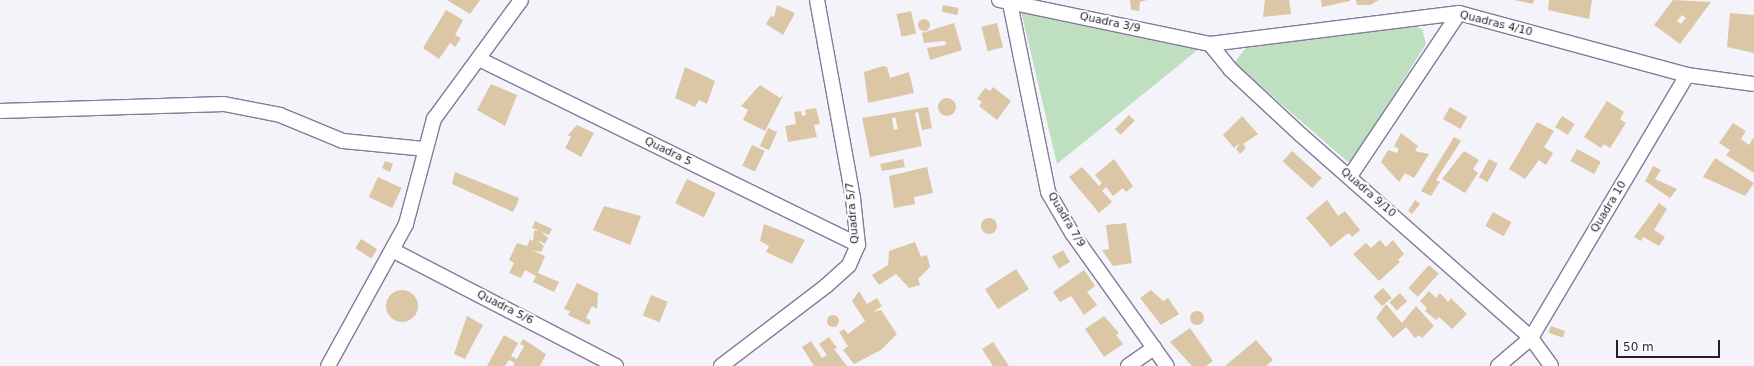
<!DOCTYPE html>
<style>
body{margin:0}
#map{position:relative;width:1754px;height:366px;overflow:hidden;background:#f5f3fa;font-family:"DejaVu Sans",sans-serif}
div>[style]{position:absolute}
[style*='--x']{left:calc(var(--x)*1px);top:calc(var(--y)*1px);width:calc(var(--w)*1px);rotate:calc(var(--a)*1deg)}
.green>*{inset:0;background:#bee0c1}
.building>*{inset:0;background:#dbc6a5;transform-origin:0 0}
.round{border-radius:50%}
.roads{filter:drop-shadow(1px 0 #847a9a) drop-shadow(-1px 0 #847a9a) drop-shadow(0 1px #847a9a) drop-shadow(0 -1px #847a9a)}
.minor>*{height:14px;margin:-7px;padding:0 7px;transform-origin:7px;border-radius:7px;background:#fff}
span{translate:-50% -50%;white-space:nowrap;text-align:center;line-height:1.15;-webkit-text-stroke:4px #fff;paint-order:stroke}
.street-label{font-size:11px;color:#231e2b}
.scale{position:absolute;left:1616px;top:340px;width:104px;height:18px;box-sizing:border-box;border:2px solid #231e2b;border-top:0;padding-left:5px;font-size:12px;line-height:14px;white-space:nowrap;color:#231e2b;-webkit-text-stroke:3px #fff;paint-order:stroke}
</style>
<div id="map">
<div class="green">
<i style="clip-path:polygon(1021px 11px,1200px 48px,1057px 164px)"></i>
<i style="clip-path:polygon(1412px 25px,1422px 29px,1426px 44px,1353px 160px,1348px 162px,1234px 63px,1246px 48px)"></i>
</div>
<div class="building">
<i style="clip-path:polygon(447px 0,480px 0,470px 14px)"></i>
<i style="clip-path:polygon(1130px 0,1147px 0,1140px 2px,1139px 11px,1131px 10px)"></i>
<i style="clip-path:polygon(1265px 0,1289px 0,1291px 14px,1263px 17px)"></i>
<i style="clip-path:polygon(1321px 0,1350px 0,1350px 1px,1322px 7px)"></i>
<i style="clip-path:polygon(1356px 0,1379px 0,1370px 5px,1357px 5px)"></i>
<i style="clip-path:polygon(1514px 0,1534px 0,1533px 4px)"></i>
<i style="clip-path:polygon(1549px 0,1592px 0,1589px 19px,1548px 10px)"></i>
<i style="clip-path:polygon(evenodd,1673px 0,1711px 2px,1680px 44px,1654px 25px,1673px 0,1682px 15px,1686px 18px,1681px 24px,1677px 21px,1682px 15px)"></i>
<i style="clip-path:polygon(777px 5px,795px 13px,783px 35px,766px 24px,771px 16px,774px 17px)"></i>
<i style="left:943px;top:5px;width:16px;height:7px;rotate:11deg"></i>
<i style="clip-path:polygon(446px 10px,463px 20px,455px 35px,461px 38px,455px 47px,450px 43px,439px 59px,423px 48px)"></i>
<i style="left:911px;top:11px;width:23px;height:15px;rotate:77deg"></i>
<i style="clip-path:polygon(1730px 13px,1754px 15px,1754px 53px,1727px 47px)"></i>
<i class="round" style="left:918px;top:19px;width:12px;height:12px"></i>
<i style="clip-path:polygon(954px 23px,962px 50px,930px 60px,927px 48px,946px 45px,945px 41px,924px 43px,922px 33px)"></i>
<i style="left:997px;top:23px;width:25px;height:16px;rotate:76deg"></i>
<i style="clip-path:polygon(883px 66px,887px 67px,890px 78px,909px 72px,914px 93px,868px 103px,864px 72px)"></i>
<i style="clip-path:polygon(685px 67px,715px 81px,707px 104px,699px 100px,695px 107px,675px 98px)"></i>
<i style="clip-path:polygon(491px 84px,517px 95px,505px 126px,477px 110px)"></i>
<i style="clip-path:polygon(760px 85px,780px 98px,784px 94px,765px 131px,743px 120px,748px 110px,741px 106px)"></i>
<i style="clip-path:polygon(993px 87px,1011px 101px,997px 120px,979px 106px,982px 102px,977px 99px,985px 88px,990px 91px)"></i>
<i class="round" style="left:938px;top:98px;width:18px;height:18px"></i>
<i style="clip-path:polygon(1607px 101px,1624px 112px,1620px 119px,1626px 123px,1610px 148px,1604px 144px,1601px 148px,1584px 137px)"></i>
<i style="clip-path:polygon(evenodd,928px 107px,932px 128px,922px 130px,918px 112px,915px 113px,922px 146px,870px 157px,862px 118px,928px 107px,895px 117px,898px 129px,894px 130px,892px 118px,895px 117px)"></i>
<i style="left:1450px;top:107px;width:20px;height:14px;rotate:30deg"></i>
<i style="clip-path:polygon(816px 108px,820px 124px,814px 125px,817px 137px,788px 142px,785px 126px,796px 124px,794px 112px,801px 111px,802px 116px,806px 115px,805px 110px)"></i>
<i style="left:1129px;top:115px;width:8px;height:20px;rotate:45deg"></i>
<i style="clip-path:polygon(1242px 116px,1258px 134px,1243px 144px,1246px 148px,1240px 154px,1236px 149px,1241px 142px,1234px 148px,1223px 135px)"></i>
<i style="left:1562px;top:116px;width:15px;height:13px;rotate:32deg"></i>
<i style="clip-path:polygon(1537px 122px,1554px 131px,1544px 147px,1553px 153px,1546px 165px,1539px 160px,1525px 179px,1509px 169px)"></i>
<i style="clip-path:polygon(1733px 123px,1746px 131px,1741px 139px,1749px 145px,1754px 137px,1754px 173px,1726px 155px,1730px 150px,1719px 143px)"></i>
<i style="clip-path:polygon(577px 125px,594px 133px,581px 157px,565px 148px,571px 137px,568px 135px)"></i>
<i style="left:768px;top:128px;width:10px;height:20px;rotate:24deg"></i>
<i style="clip-path:polygon(1401px 133px,1418px 146px,1415px 151px,1429px 154px,1414px 178px,1405px 173px,1399px 182px,1381px 162px,1388px 150px,1397px 153px,1399px 149px,1394px 146px)"></i>
<i style="clip-path:polygon(1454px 137px,1461px 141px,1436px 180px,1440px 182px,1431px 196px,1421px 191px)"></i>
<i style="left:752px;top:145px;width:14px;height:23px;rotate:25deg"></i>
<i style="left:1577px;top:149px;width:27px;height:14px;rotate:28deg"></i>
<i style="left:1292px;top:151px;width:40px;height:14px;rotate:42deg"></i>
<i style="clip-path:polygon(1464px 151px,1479px 160px,1473px 169px,1478px 173px,1465px 193px,1442px 179px)"></i>
<i style="clip-path:polygon(1715px 158px,1754px 183px,1745px 196px,1703px 177px)"></i>
<i style="clip-path:polygon(903px 159px,905px 167px,882px 171px,880px 164px)"></i>
<i style="clip-path:polygon(1114px 159px,1133px 186px,1126px 192px,1123px 188px,1113px 196px,1106px 187px,1102px 191px,1112px 202px,1099px 213px,1069px 177px,1082px 167px,1099px 186px,1102px 183px,1095px 175px)"></i>
<i style="left:1489px;top:159px;width:10px;height:21px;rotate:29deg"></i>
<i style="clip-path:polygon(385px 161px,393px 164px,390px 172px,382px 168px)"></i>
<i style="clip-path:polygon(1653px 166px,1661px 170px,1655px 179px,1677px 189px,1670px 198px,1645px 181px)"></i>
<i style="clip-path:polygon(927px 167px,933px 193px,914px 197px,915px 204px,894px 208px,889px 176px)"></i>
<i style="clip-path:polygon(455px 172px,519px 198px,517px 204px,513px 212px,452px 184px)"></i>
<i style="left:378px;top:177px;width:26px;height:22px;rotate:25deg"></i>
<i style="left:687px;top:179px;width:32px;height:27px;rotate:26deg"></i>
<i style="clip-path:polygon(1327px 200px,1338px 216px,1345px 211px,1360px 230px,1352px 237px,1349px 233px,1343px 237px,1331px 247px,1306px 218px)"></i>
<i style="clip-path:polygon(1415px 200px,1420px 204px,1412px 214px,1408px 211px)"></i>
<i style="clip-path:polygon(1659px 203px,1667px 209px,1654px 230px,1665px 237px,1659px 246px,1643px 237px,1641px 241px,1634px 237px)"></i>
<i style="clip-path:polygon(604px 206px,641px 216px,630px 245px,593px 230px)"></i>
<i style="left:1493px;top:212px;width:21px;height:16px;rotate:29deg"></i>
<i class="round" style="left:981px;top:218px;width:16px;height:16px"></i>
<i style="clip-path:polygon(535px 221px,552px 229px,549px 235px,541px 232px,548px 238px,545px 244px,537px 240px,544px 246px,541px 252px,532px 250px,545px 256px,538px 273px,559px 282px,554px 292px,533px 282px,536px 276px,525px 270px,521px 278px,509px 273px,514px 263px,509px 260px,517px 243px,530px 247px,527px 246px,530px 239px,533px 241px,534px 231px,538px 230px,532px 228px)"></i>
<i style="clip-path:polygon(1126px 223px,1132px 263px,1113px 266px,1102px 250px,1109px 249px,1106px 225px)"></i>
<i style="clip-path:polygon(764px 224px,805px 240px,792px 264px,766px 252px,769px 246px,760px 241px)"></i>
<i style="left:361px;top:239px;width:19px;height:11px;rotate:32deg"></i>
<i style="clip-path:polygon(1380px 240px,1386px 247px,1393px 240px,1404px 254px,1398px 260px,1400px 262px,1379px 281px,1353px 254px,1366px 243px,1371px 248px)"></i>
<i style="clip-path:polygon(915px 242px,921px 257px,927px 255px,930px 267px,918px 279px,920px 285px,909px 288px,896px 274px,879px 285px,872px 275px,888px 265px,889px 251px)"></i>
<i style="left:1063px;top:250px;width:14px;height:13px;rotate:60deg"></i>
<i style="left:1429px;top:265px;width:13px;height:31px;rotate:42deg"></i>
<i style="left:1016px;top:269px;width:24px;height:37px;rotate:57deg"></i>
<i style="clip-path:polygon(1084px 270px,1095px 286px,1087px 292px,1097px 305px,1084px 315px,1071px 296px,1060px 302px,1053px 292px)"></i>
<i style="clip-path:polygon(577px 283px,598px 293px,597px 309px,592px 306px,586px 318px,591px 321px,589px 325px,568px 315px,570px 311px,564px 309px)"></i>
<i style="left:1383px;top:288px;width:13px;height:13px;rotate:48deg"></i>
<i style="clip-path:polygon(1151px 290px,1163px 301px,1168px 298px,1179px 314px,1161px 325px,1140px 298px)"></i>
<i class="round" style="left:386px;top:290px;width:32px;height:32px"></i>
<i style="clip-path:polygon(859px 291px,867px 304px,877px 298px,882px 306px,873px 312px,881px 310px,897px 334px,881px 350px,854px 364px,843px 350px,848px 346px,839px 332px,844px 329px,848px 334px,865px 321px,852px 301px)"></i>
<i style="clip-path:polygon(1429px 291px,1436px 298px,1440px 293px,1448px 302px,1451px 298px,1467px 314px,1452px 329px,1439px 317px,1436px 320px,1425px 311px,1427px 308px,1420px 301px)"></i>
<i style="left:1400px;top:293px;width:11px;height:14px;rotate:49deg"></i>
<i style="left:651px;top:295px;width:18px;height:22px;rotate:22deg"></i>
<i style="clip-path:polygon(1386px 304px,1402px 323px,1416px 306px,1434px 326px,1422px 338px,1419px 335px,1415px 338px,1406px 327px,1393px 338px,1376px 318px)"></i>
<i class="round" style="left:1190px;top:311px;width:14px;height:14px"></i>
<i class="round" style="left:827px;top:315px;width:12px;height:12px"></i>
<i style="clip-path:polygon(467px 316px,483px 325px,465px 359px,454px 354px)"></i>
<i style="clip-path:polygon(1104px 316px,1119px 333px,1116px 335px,1123px 344px,1104px 357px,1085px 329px)"></i>
<i style="left:1551px;top:326px;width:15px;height:7px;rotate:20deg"></i>
<i style="clip-path:polygon(1190px 328px,1213px 361px,1206px 366px,1192px 366px,1170px 342px)"></i>
<i style="clip-path:polygon(504px 335px,518px 343px,511px 356px,517px 359px,524px 346px,520px 344px,523px 339px,546px 354px,540px 366px,513px 366px,515px 363px,509px 360px,505px 366px,487px 366px)"></i>
<i style="clip-path:polygon(829px 337px,837px 348px,834px 349px,847px 366px,814px 366px,802px 347px,811px 341px,822px 358px,827px 355px,819px 344px)"></i>
<i style="clip-path:polygon(1256px 340px,1273px 360px,1266px 366px,1225px 366px)"></i>
<i style="clip-path:polygon(993px 342px,1009px 366px,993px 366px,982px 349px)"></i>
</div>
<div class="roads">
<div class="minor">
<i style="--x:999;--y:0;--w:216;--a:11.8"></i>
<i style="--x:1210;--y:44;--w:251;--a:-7.1"></i>
<i style="--x:1459;--y:13;--w:236;--a:15.2"></i>
<i style="--x:1687;--y:75;--w:68;--a:7.7"></i>
<i style="--x:1010;--y:3;--w:193;--a:78.6"></i>
<i style="--x:1048;--y:192;--w:48;--a:59.7"></i>
<i style="--x:1072;--y:233;--w:163;--a:54.5"></i>
<i style="--x:1210;--y:44;--w:32;--a:51"></i>
<i style="--x:1230;--y:69;--w:97;--a:42.9"></i>
<i style="--x:1301;--y:135;--w:307;--a:41.4"></i>
<i style="--x:1531;--y:338;--w:34;--a:54"></i>
<i style="--x:479;--y:59;--w:422;--a:26.1"></i>
<i style="--x:0;--y:111;--w:224;--a:-1.8"></i>
<i style="--x:224;--y:104;--w:57;--a:11.1"></i>
<i style="--x:280;--y:115;--w:68;--a:22.4"></i>
<i style="--x:343;--y:141;--w:81;--a:5.6"></i>
<i style="--x:1350;--y:176;--w:196;--a:-56.2"></i>
<i style="--x:394;--y:251;--w:250;--a:27.4"></i>
<i style="--x:328;--y:366;--w:162;--a:-61.2"></i>
<i style="--x:406;--y:224;--w:109;--a:-75.1"></i>
<i style="--x:434;--y:119;--w:147;--a:-53.8"></i>
<i style="--x:721;--y:366;--w:132;--a:-37.3"></i>
<i style="--x:826;--y:286;--w:31;--a:-42"></i>
<i style="--x:849;--y:265;--w:22;--a:-66"></i>
<i style="--x:858;--y:245;--w:47;--a:-96.1"></i>
<i style="--x:853;--y:198;--w:201;--a:-100.3"></i>
<i style="--x:1128;--y:366;--w:32;--a:-35"></i>
<i style="--x:1498;--y:366;--w:43;--a:-40.3"></i>
<i style="--x:1531;--y:338;--w:306;--a:-59.3"></i>
</div>
</div>
<div class="street-label">
<span style="left:1110px;top:23px;rotate:12deg">Quadra 3/9</span>
<span style="left:1496px;top:24px;rotate:14deg">Quadras 4/10</span>
<span style="left:668px;top:152px;rotate:26deg">Quadra 5</span>
<span style="left:1368px;top:193px;rotate:41deg">Quadra 9/10</span>
<span style="left:1609px;top:207px;rotate:-59deg">Quadra 10</span>
<span style="left:853px;top:213px;rotate:-95deg">Quadra 5/7</span>
<span style="left:1066px;top:220px;rotate:59deg">Quadra 7/9</span>
<span style="left:505px;top:308px;rotate:27deg">Quadra 5/6</span>
</div>
<div class="scale">50 m</div>
</div>
